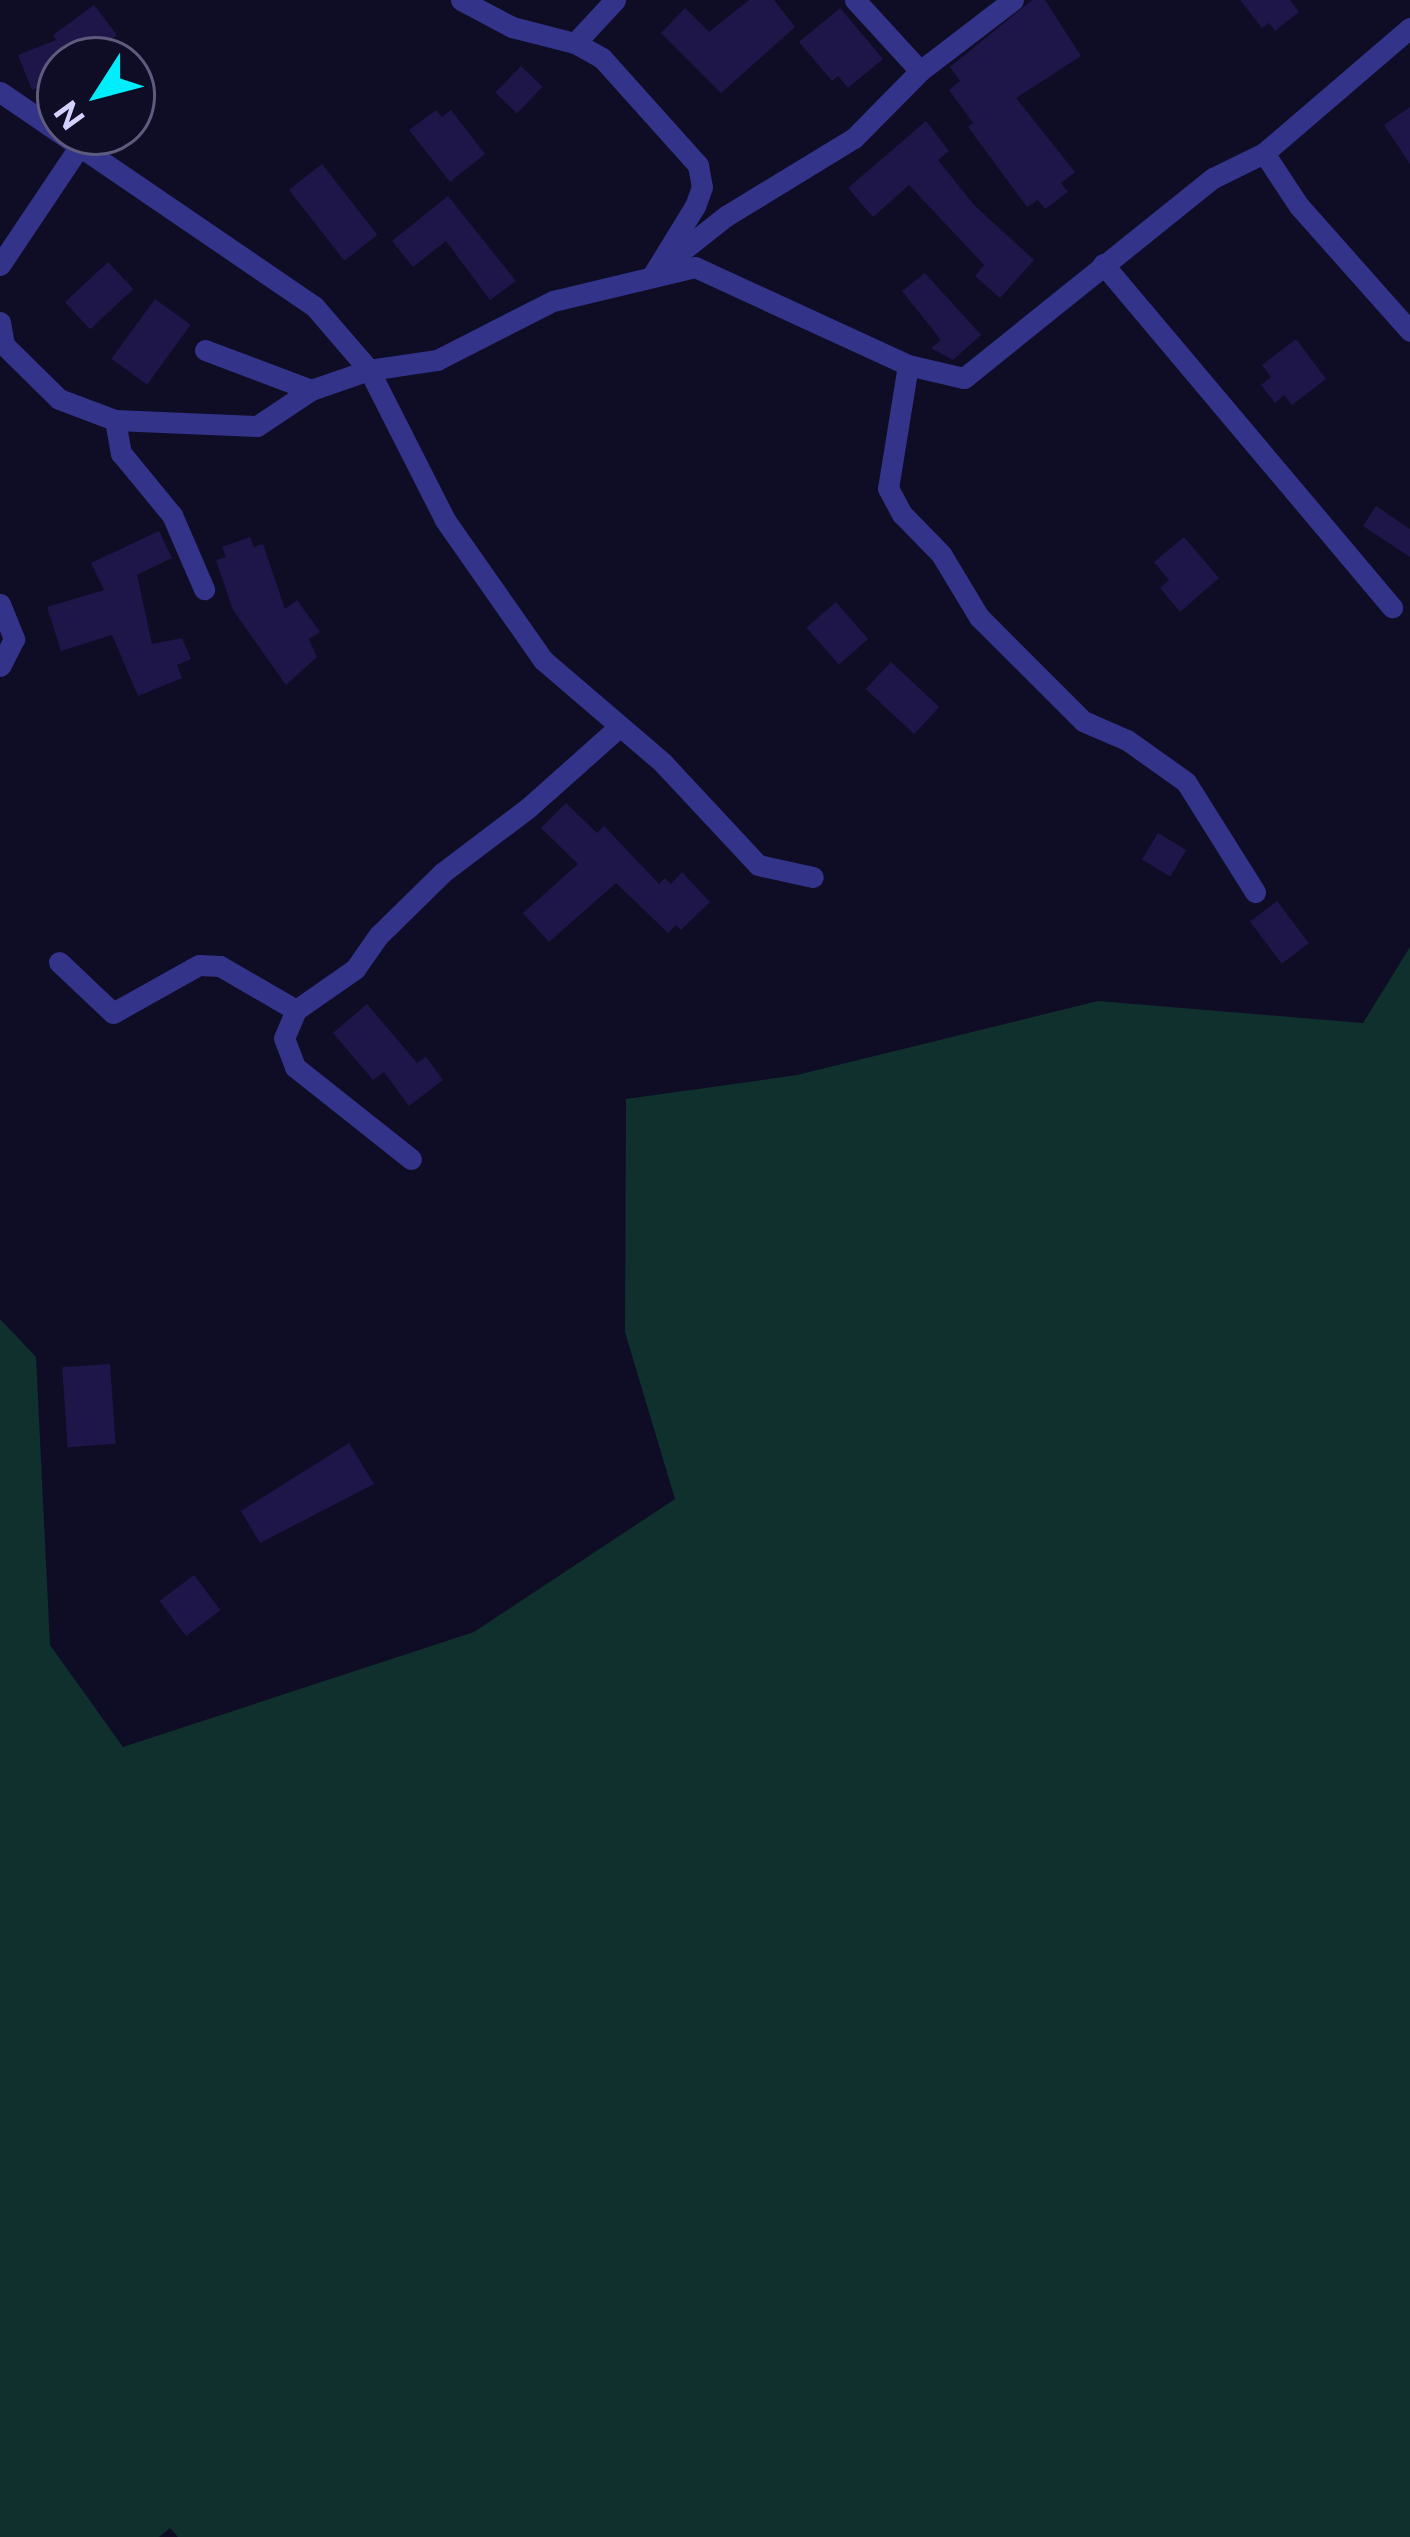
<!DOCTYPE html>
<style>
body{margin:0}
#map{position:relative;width:1410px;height:2537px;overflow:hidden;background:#0f0c26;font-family:"Public Sans",sans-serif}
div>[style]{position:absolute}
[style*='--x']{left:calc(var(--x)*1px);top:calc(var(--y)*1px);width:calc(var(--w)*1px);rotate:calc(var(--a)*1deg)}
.green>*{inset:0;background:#0f302d}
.building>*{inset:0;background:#1e1648;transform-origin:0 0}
.minor>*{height:21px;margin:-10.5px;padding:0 10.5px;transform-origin:10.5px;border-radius:10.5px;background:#323389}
span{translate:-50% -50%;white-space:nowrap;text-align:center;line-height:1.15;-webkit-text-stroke:9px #0f0c26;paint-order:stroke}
.north{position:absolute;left:36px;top:36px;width:120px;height:120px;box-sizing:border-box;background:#0f0c26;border:3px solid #5e5b7d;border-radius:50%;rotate:234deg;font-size:33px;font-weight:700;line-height:48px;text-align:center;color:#d4d1ff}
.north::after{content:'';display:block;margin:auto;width:42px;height:54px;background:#00eefc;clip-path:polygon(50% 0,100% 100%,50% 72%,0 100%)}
</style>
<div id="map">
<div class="green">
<i style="clip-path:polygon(1410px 947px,1410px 2537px,178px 2537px,170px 2528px,159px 2537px,0 2537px,0 1319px,36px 1357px,50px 1645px,123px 1747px,474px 1632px,675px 1499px,625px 1332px,626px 1099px,797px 1075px,1098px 1001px,1363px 1023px)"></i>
</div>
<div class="building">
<i style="clip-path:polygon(749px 0,774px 0,795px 27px,721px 93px,661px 33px,685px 8px,709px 32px)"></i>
<i style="clip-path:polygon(1032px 0,1045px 0,1081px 56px,1016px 98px,1075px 172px,1061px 183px,1068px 192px,1045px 209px,1038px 200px,1027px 207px,968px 127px,973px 123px,949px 90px,960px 81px,950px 67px)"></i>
<i style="clip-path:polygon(1240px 0,1290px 0,1299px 12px,1275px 31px,1269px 23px,1262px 28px)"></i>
<i style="clip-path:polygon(94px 5px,117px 35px,83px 60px,60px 60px,60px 79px,32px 90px,18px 55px,56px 40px,53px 35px)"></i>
<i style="clip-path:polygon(840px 8px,883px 59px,848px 88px,838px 76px,832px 81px,799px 42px)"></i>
<i style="left:521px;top:66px;width:30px;height:37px;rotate:44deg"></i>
<i style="clip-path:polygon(1410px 107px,1410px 164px,1384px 125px)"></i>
<i style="clip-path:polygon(436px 110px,442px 117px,451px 110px,485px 154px,450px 182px,409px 130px)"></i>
<i style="clip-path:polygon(926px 121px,949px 151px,938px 160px,974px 205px,1034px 260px,1000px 298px,975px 276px,984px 265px,909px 185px,873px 217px,848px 188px)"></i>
<i style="left:322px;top:164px;width:90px;height:42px;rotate:52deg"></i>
<i style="clip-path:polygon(448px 196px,516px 281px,490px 300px,446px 241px,413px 267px,392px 241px)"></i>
<i style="left:108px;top:262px;width:37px;height:59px;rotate:47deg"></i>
<i style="clip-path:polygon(925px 273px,981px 335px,953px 360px,931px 348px,941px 340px,902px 291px)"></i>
<i style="left:155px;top:299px;width:44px;height:74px;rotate:36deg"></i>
<i style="clip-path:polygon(1296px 339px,1326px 379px,1292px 405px,1284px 395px,1275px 403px,1261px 385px,1271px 377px,1262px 365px)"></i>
<i style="clip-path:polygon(1376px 506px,1410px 529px,1410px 557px,1363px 526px)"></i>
<i style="clip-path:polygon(159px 531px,172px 558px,137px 575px,152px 644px,182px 638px,191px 659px,177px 665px,182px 678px,138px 696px,112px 635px,61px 651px,47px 607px,104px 590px,91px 563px)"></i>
<i style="clip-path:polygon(250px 537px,254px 547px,263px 544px,285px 609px,297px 600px,320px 632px,309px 639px,317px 657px,286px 685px,233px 610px,216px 560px,226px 557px,222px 547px)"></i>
<i style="clip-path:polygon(1184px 537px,1219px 578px,1180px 612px,1160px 588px,1169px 580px,1154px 562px)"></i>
<i style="left:836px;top:602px;width:49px;height:39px;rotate:49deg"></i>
<i style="left:891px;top:662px;width:66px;height:37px;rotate:43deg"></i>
<i style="clip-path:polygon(566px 803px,597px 833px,604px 826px,659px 884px,665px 878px,671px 884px,682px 872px,710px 902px,681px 930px,676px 925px,668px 933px,616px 883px,549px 942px,523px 913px,578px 864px,541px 828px)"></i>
<i style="left:1158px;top:833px;width:33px;height:31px;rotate:31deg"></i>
<i style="left:1277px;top:901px;width:53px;height:34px;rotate:53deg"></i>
<i style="clip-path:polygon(367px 1004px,417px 1063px,426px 1057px,443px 1080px,409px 1106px,384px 1072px,373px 1080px,333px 1033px)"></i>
<i style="left:110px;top:1364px;width:80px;height:48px;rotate:86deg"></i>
<i style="clip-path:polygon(349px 1443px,374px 1484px,260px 1543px,241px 1511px)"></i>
<i style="left:194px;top:1575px;width:44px;height:43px;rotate:53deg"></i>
</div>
<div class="minor">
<i style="--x:461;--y:0;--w:58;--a:27.9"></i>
<i style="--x:512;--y:27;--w:65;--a:14.3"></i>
<i style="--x:575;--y:43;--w:31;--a:29"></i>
<i style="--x:602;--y:58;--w:144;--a:48.1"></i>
<i style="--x:698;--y:165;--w:22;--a:80"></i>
<i style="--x:702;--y:187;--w:20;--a:110"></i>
<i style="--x:695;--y:206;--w:79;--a:121.5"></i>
<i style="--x:855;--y:0;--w:96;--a:47.5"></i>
<i style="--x:920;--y:71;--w:117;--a:-37.4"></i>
<i style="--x:575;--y:43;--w:59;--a:-47.1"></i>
<i style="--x:0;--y:92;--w:380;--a:34.3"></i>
<i style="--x:314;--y:306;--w:84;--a:49.3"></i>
<i style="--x:369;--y:370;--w:168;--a:63.1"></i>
<i style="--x:445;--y:520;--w:171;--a:55"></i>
<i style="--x:543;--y:660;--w:158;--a:40.6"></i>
<i style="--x:663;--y:763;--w:139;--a:47"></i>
<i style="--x:758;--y:865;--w:56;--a:12.3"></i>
<i style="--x:1264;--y:153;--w:64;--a:56.6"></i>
<i style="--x:1299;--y:206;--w:167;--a:48.4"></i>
<i style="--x:669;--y:261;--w:73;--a:-38.3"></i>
<i style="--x:726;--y:216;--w:150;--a:-31.4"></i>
<i style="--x:854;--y:138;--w:94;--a:-45.4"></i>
<i style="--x:1103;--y:264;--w:449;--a:49.9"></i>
<i style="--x:0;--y:265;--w:142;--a:-56.2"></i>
<i style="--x:0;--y:322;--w:23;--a:80"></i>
<i style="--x:4;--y:345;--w:77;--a:44.5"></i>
<i style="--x:59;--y:399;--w:60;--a:20.6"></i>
<i style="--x:115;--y:420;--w:142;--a:2.4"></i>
<i style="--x:257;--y:426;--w:65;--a:-33.7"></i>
<i style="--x:311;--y:390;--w:61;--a:-19"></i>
<i style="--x:369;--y:370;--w:69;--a:-8.4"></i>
<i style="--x:437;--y:360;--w:130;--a:-27"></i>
<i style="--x:553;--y:301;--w:146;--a:-13.5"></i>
<i style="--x:695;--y:267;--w:234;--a:24.7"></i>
<i style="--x:908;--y:365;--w:57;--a:13.1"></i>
<i style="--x:964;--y:378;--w:319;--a:-38.8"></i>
<i style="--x:1213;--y:178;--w:57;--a:-26.1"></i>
<i style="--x:1264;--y:153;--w:192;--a:-40.6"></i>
<i style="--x:205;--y:350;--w:113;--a:20.7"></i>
<i style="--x:908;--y:365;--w:125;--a:99.2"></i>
<i style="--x:888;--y:488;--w:30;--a:62"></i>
<i style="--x:902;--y:514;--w:56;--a:45.7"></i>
<i style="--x:941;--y:554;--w:74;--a:58.9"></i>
<i style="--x:979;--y:617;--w:147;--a:45"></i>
<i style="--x:1083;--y:721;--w:48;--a:23.4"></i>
<i style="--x:1127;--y:740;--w:72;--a:35.4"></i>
<i style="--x:1186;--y:782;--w:130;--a:57.9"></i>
<i style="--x:115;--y:420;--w:34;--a:80"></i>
<i style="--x:121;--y:453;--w:80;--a:50.6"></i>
<i style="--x:172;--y:515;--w:81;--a:66.6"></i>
<i style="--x:0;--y:604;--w:38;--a:68"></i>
<i style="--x:14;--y:639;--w:30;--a:117"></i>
<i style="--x:59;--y:962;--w:74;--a:43.4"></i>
<i style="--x:113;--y:1013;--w:98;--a:-29.2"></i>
<i style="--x:199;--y:965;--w:21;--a:3"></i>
<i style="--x:220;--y:966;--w:88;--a:30.1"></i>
<i style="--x:296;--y:1010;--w:72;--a:-34.8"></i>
<i style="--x:355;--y:969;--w:40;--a:-55.1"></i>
<i style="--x:378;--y:936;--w:90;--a:-44.5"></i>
<i style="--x:442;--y:873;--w:108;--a:-37.1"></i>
<i style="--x:528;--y:808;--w:122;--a:-41.7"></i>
<i style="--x:296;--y:1010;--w:30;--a:113"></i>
<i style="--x:284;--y:1038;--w:31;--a:69"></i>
<i style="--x:295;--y:1067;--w:148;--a:38.4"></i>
</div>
<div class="north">N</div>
</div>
